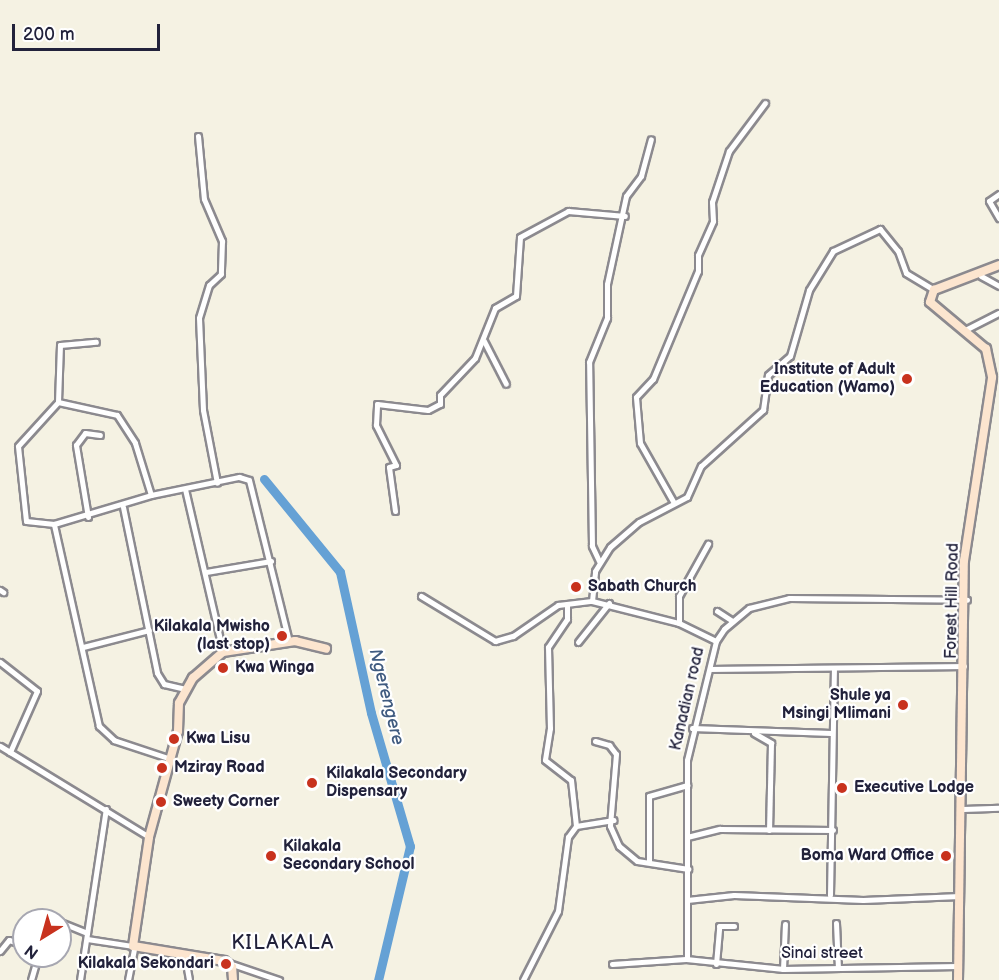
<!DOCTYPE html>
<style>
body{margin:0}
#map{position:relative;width:999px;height:980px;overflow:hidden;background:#f5f2e3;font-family:"Balsamiq Sans",sans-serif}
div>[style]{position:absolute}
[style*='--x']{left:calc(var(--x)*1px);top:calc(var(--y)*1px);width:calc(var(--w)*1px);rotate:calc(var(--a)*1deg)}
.river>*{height:9px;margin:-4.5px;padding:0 4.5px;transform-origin:4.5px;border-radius:4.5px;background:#65a1d5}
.roads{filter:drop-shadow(2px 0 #8c8a8f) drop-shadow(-2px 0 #8c8a8f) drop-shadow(0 2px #8c8a8f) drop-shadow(0 -2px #8c8a8f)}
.street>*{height:5px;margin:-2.5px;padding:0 2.5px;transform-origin:2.5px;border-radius:2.5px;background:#fff}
.secondary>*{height:8px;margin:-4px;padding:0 4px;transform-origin:4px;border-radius:4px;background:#fce5cf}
.dots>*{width:16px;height:16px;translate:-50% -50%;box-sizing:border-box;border:3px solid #fff;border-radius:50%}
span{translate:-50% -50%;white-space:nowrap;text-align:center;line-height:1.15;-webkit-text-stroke:4.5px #fff;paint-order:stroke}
.poi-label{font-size:16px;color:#22223b;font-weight:700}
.right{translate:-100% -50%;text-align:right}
.left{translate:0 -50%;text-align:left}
.street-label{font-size:16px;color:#22223b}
.water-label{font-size:18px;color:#405b80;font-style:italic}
.quarter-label{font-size:20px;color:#22223b;letter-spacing:1.5px}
.north{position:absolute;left:12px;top:908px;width:60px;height:60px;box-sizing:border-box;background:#fff;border:2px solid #a7a7b1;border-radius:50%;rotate:217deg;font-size:16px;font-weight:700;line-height:24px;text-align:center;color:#22223b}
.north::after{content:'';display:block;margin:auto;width:21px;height:27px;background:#c8321e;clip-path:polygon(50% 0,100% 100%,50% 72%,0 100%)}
.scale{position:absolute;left:12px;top:24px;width:148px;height:27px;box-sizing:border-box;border:3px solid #22223b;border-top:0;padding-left:8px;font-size:18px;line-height:21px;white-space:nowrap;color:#22223b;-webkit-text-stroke:4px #fff;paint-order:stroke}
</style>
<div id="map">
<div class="river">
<i style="--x:264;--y:479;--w:120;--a:50.7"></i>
<i style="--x:340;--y:572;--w:144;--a:77.6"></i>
<i style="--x:371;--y:713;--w:139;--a:73.7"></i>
<i style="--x:410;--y:846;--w:138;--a:103.4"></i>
</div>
<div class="roads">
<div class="street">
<i style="--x:198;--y:136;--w:63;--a:84.6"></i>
<i style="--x:204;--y:199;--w:46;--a:66.8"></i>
<i style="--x:222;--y:241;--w:33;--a:92"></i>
<i style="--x:221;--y:274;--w:16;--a:137"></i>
<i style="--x:209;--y:285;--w:34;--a:107"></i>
<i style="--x:199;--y:318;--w:92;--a:87.5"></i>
<i style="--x:203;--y:410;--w:74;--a:79.1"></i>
<i style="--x:999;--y:194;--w:12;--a:145"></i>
<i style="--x:989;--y:201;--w:20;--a:60"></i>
<i style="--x:981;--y:276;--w:21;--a:29"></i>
<i style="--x:965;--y:330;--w:38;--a:-27"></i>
<i style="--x:484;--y:341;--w:48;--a:62.9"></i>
<i style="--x:58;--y:402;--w:60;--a:12.4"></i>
<i style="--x:117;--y:415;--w:33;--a:57"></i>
<i style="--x:135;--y:443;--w:54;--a:72.9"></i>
<i style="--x:185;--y:489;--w:167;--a:76.9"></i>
<i style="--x:674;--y:503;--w:69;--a:-119.5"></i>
<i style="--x:640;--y:443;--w:46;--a:-95"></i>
<i style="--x:636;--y:397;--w:25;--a:-47"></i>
<i style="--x:653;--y:379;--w:117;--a:-67.4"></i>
<i style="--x:698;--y:271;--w:16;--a:-90"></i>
<i style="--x:698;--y:255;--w:37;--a:-66"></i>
<i style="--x:713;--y:221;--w:19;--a:-93"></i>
<i style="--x:712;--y:202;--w:54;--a:-71.6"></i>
<i style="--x:729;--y:151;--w:60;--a:-53.1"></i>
<i style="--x:123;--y:507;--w:169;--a:78.4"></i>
<i style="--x:157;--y:673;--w:13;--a:58"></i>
<i style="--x:164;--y:684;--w:22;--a:13"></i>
<i style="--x:395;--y:511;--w:44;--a:-97.8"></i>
<i style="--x:389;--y:467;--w:7;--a:-16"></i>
<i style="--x:396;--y:465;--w:45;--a:-116.6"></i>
<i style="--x:376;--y:425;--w:21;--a:-87"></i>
<i style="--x:377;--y:404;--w:51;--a:6.7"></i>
<i style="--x:428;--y:410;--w:13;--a:-27"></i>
<i style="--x:440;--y:404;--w:9;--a:-90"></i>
<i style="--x:440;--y:395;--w:51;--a:-46.6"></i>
<i style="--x:475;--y:358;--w:54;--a:-68.2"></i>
<i style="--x:495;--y:308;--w:24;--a:-30"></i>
<i style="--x:516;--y:296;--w:59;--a:-86.1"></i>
<i style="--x:520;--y:237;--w:55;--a:-28.4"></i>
<i style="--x:568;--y:211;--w:57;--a:5"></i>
<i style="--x:88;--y:517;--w:73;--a:-99.5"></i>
<i style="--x:76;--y:445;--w:15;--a:-53"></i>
<i style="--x:85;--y:433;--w:15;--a:8"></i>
<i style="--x:54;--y:524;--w:28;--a:-174"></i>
<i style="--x:26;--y:521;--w:75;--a:-96.1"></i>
<i style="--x:18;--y:446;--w:59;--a:-47.7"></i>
<i style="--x:58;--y:402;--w:57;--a:-88"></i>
<i style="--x:60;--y:345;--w:36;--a:-5"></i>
<i style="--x:599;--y:561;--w:17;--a:-115"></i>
<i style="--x:592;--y:546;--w:184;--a:-90.9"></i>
<i style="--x:589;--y:362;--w:48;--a:-67.8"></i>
<i style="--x:607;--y:318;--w:34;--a:-90"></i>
<i style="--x:607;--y:284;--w:90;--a:-77.8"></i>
<i style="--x:626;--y:196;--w:25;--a:-53"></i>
<i style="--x:641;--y:176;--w:38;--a:-75"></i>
<i style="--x:206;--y:572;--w:66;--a:-9.6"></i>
<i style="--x:0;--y:590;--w:4;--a:34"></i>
<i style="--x:421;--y:596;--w:87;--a:31.3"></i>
<i style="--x:495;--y:641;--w:19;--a:-16"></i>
<i style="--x:513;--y:636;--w:55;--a:-34.6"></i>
<i style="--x:558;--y:605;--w:34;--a:-7"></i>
<i style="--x:592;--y:601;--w:90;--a:14.2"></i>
<i style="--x:679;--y:623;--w:41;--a:25.9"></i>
<i style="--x:592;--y:601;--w:30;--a:-84"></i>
<i style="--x:595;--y:571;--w:28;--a:-58"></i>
<i style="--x:610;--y:547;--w:38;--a:-41"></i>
<i style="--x:639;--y:522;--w:54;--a:-27.5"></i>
<i style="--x:687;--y:497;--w:34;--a:-66"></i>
<i style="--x:701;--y:466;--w:84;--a:-42.1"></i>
<i style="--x:763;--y:410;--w:35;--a:-82"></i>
<i style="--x:768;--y:375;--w:29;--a:-41"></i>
<i style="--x:790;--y:356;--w:69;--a:-73.9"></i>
<i style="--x:809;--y:290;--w:46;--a:-58.4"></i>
<i style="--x:833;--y:251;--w:52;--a:-25.1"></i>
<i style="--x:880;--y:229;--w:28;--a:51"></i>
<i style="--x:898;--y:251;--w:23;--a:70"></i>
<i style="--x:906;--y:273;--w:33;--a:31"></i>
<i style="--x:567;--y:604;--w:15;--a:90"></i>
<i style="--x:567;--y:619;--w:34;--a:124"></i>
<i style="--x:548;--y:647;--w:81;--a:88.6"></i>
<i style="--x:550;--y:728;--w:32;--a:99"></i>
<i style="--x:545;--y:760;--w:33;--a:38"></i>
<i style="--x:571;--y:780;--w:46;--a:83.8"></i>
<i style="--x:717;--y:611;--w:17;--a:33"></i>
<i style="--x:679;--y:623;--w:27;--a:-90"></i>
<i style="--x:679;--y:596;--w:60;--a:-60.9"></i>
<i style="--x:578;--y:642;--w:50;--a:-51.5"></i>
<i style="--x:83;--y:647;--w:68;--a:-14.4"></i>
<i style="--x:0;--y:662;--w:47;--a:38.1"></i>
<i style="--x:37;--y:691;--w:67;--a:113.9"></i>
<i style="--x:711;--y:669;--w:253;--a:-0.7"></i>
<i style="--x:692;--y:728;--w:139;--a:2.1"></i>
<i style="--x:754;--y:733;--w:20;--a:30"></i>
<i style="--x:771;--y:743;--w:87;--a:91.3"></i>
<i style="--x:595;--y:741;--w:15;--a:16"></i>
<i style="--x:609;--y:745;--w:11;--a:52"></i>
<i style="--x:616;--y:754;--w:72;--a:94.8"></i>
<i style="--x:610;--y:826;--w:22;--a:66"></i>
<i style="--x:619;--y:846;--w:23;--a:40"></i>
<i style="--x:637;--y:861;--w:52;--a:8.9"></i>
<i style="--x:0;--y:746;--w:175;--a:31.4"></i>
<i style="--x:168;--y:758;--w:57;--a:-161.6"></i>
<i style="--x:114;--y:740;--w:21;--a:-137"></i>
<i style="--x:99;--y:726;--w:207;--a:-102.6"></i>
<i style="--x:54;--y:524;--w:101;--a:-16.6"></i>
<i style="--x:151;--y:495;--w:90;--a:-11.6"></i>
<i style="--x:239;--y:477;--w:10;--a:17"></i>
<i style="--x:249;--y:480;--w:167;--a:76.1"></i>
<i style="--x:963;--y:809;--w:36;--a:-2"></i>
<i style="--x:687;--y:837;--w:34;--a:-14"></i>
<i style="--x:720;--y:829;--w:113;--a:0.5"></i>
<i style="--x:649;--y:862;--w:66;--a:-90"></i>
<i style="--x:649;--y:796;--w:40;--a:-16"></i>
<i style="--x:830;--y:895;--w:225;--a:-89"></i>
<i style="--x:687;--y:900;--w:47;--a:-6.1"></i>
<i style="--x:734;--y:895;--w:129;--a:2.2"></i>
<i style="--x:863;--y:900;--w:97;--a:-2.4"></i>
<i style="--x:60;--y:922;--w:29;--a:22"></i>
<i style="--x:836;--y:923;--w:45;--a:87.5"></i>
<i style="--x:87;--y:939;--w:47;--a:8.7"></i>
<i style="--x:0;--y:951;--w:14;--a:-51"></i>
<i style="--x:9;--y:940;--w:16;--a:18"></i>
<i style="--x:185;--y:957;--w:23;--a:80"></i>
<i style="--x:687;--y:959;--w:199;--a:-90"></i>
<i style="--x:687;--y:760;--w:122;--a:-76.3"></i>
<i style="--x:716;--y:641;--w:14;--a:-56"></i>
<i style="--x:724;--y:629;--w:33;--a:-40"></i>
<i style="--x:749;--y:608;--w:41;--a:-14"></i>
<i style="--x:789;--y:598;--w:178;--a:0.6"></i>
<i style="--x:229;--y:963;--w:53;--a:18.8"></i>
<i style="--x:612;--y:964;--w:74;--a:-3.9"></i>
<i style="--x:686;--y:959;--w:98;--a:5.9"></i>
<i style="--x:783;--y:969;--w:175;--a:-1"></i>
<i style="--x:716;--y:964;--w:38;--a:-85"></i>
<i style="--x:719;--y:926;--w:15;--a:0"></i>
<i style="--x:783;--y:969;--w:45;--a:-87.5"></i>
<i style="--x:31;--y:980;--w:25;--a:-74"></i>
<i style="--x:80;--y:980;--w:173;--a:-81.4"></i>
<i style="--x:128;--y:980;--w:33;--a:-79"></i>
<i style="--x:523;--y:980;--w:77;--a:-63.1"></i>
<i style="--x:558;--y:911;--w:75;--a:-82.3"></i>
<i style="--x:568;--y:837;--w:14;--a:-54"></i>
<i style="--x:576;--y:826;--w:38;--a:-9"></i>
</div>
<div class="secondary">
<i style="--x:233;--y:980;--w:13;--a:-94"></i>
<i style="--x:232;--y:967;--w:10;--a:-143"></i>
<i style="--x:224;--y:961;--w:92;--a:-170.6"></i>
<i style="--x:133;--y:946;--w:110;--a:-81.6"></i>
<i style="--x:149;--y:837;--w:110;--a:-74.7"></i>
<i style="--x:178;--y:731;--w:28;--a:-88"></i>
<i style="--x:179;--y:703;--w:29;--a:-61"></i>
<i style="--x:193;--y:678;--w:40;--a:-41"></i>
<i style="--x:223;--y:652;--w:73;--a:-8.7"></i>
<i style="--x:295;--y:641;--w:32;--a:14"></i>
<i style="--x:958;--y:980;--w:419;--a:-89.2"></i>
<i style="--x:964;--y:561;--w:186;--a:-81.3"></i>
<i style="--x:992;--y:377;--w:29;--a:-102"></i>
<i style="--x:986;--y:349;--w:73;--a:-140"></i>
<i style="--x:930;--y:302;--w:13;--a:-72"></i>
<i style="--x:934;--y:290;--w:70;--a:-21"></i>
</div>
</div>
<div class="dots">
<i style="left:907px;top:379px;background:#c8321e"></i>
<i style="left:576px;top:587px;background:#c8321e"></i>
<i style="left:282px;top:636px;background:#c8321e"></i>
<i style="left:223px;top:668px;background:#c8321e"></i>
<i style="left:903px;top:705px;background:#c8321e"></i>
<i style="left:174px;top:739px;background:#c8321e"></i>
<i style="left:162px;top:768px;background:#c8321e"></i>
<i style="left:312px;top:783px;background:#c8321e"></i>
<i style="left:842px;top:788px;background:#c8321e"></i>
<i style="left:161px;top:802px;background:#c8321e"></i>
<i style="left:271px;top:856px;background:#c8321e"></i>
<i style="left:946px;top:856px;background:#c8321e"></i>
<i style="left:226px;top:964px;background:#c8321e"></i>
</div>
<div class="poi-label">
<span class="right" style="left:895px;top:379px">Institute of Adult<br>Education (Wamo)</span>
<span class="left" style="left:588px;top:587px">Sabath Church</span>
<span class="right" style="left:270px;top:636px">Kilakala Mwisho<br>(last stop)</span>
<span class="left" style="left:235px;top:668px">Kwa Winga</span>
<span class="right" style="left:891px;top:705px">Shule ya<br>Msingi Mlimani</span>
<span class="left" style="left:186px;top:739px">Kwa Lisu</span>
<span class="left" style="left:174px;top:768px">Mziray Road</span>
<span class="left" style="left:326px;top:783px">Kilakala Secondary<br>Dispensary</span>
<span class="left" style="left:854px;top:788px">Executive Lodge</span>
<span class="left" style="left:173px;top:802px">Sweety Corner</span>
<span class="left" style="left:283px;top:856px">Kilakala<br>Secondary School</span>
<span class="right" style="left:934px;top:856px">Boma Ward Office</span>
<span class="right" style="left:214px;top:964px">Kilakala Sekondari</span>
</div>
<div class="street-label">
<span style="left:953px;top:601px;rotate:-89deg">Forest Hill Road</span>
<span style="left:688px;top:699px;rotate:-77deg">Kanadian road</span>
<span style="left:822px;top:954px">Sinai street</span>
</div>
<div class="water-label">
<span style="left:386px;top:697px;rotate:76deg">Ngerengere</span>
</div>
<div class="quarter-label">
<span style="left:283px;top:943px">KILAKALA</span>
</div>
<div class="north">N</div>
<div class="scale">200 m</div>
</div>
